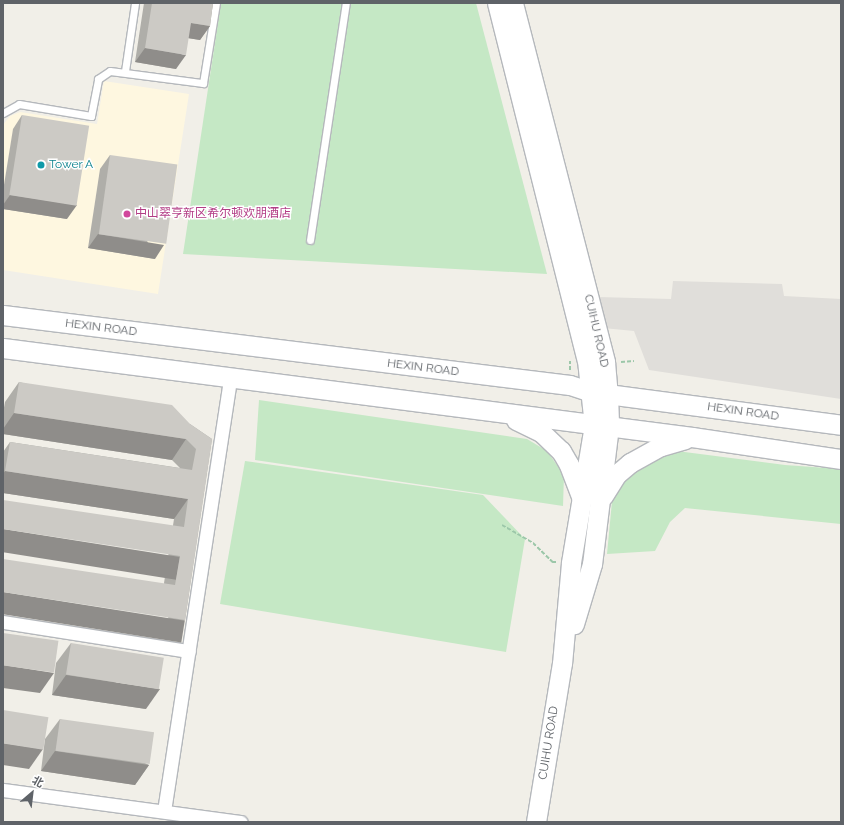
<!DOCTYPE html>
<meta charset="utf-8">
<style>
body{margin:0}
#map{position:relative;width:844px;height:825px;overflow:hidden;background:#f1efe8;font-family:Raleway,"Noto Sans SC",sans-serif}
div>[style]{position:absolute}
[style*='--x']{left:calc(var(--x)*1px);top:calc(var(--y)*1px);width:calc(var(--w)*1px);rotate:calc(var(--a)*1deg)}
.commercial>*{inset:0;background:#fef7e0}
.industrial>*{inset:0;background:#e0deda}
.green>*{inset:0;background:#c5e8c5}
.path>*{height:2px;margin-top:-1px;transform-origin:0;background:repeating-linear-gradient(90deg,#9cc7a9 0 4px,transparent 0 6px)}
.roads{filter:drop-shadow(1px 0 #b5b8bc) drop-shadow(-1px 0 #b5b8bc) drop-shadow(0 1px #b5b8bc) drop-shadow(0 -1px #b5b8bc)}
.lane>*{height:7px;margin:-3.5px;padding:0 3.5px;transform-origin:3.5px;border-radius:3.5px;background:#fff}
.street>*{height:13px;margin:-6.5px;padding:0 6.5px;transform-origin:6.5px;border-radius:6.5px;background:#fff}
.secondary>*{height:19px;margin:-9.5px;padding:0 9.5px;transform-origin:9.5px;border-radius:9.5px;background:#fff}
.wall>*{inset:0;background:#afaea9}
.shaded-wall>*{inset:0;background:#8f8d8a;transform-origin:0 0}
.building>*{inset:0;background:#cccac5;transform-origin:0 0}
.dots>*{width:11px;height:11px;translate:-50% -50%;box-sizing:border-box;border:2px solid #fff;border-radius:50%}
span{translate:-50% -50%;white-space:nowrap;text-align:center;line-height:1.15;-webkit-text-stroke:3px #fff;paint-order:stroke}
.culture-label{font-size:12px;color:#0d838f}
.left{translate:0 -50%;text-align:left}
.hotel-label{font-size:12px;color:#b23c85}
.street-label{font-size:12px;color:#5f6368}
.frame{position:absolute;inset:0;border:4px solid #5f6368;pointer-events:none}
.north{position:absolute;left:12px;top:773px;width:40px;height:40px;-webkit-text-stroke:3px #fff;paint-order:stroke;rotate:28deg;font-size:11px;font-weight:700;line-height:16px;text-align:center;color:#5f6368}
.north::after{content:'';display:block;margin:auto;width:14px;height:18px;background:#5f6368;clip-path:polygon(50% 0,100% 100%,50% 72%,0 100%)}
</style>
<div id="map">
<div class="commercial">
<i style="clip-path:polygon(104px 81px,189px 94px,158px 294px,3px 270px,3px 125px,10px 116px,20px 112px,97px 124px)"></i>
</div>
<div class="industrial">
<i style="clip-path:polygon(673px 281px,782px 284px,784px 296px,841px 299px,841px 399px,649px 370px,634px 331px,603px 328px,598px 297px,671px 299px)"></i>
</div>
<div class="green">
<i style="clip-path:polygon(221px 3px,476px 3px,547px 274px,183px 254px)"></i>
<i style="clip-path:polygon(259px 400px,527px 439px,547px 451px,564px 475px,563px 506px,255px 460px)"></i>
<i style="clip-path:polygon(669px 450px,785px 465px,841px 469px,841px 524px,685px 508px,670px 522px,655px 551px,607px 554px,613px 491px,624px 473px)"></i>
<i style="clip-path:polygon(245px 461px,483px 495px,525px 539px,506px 652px,220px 604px)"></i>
</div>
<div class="path">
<i style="--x:621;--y:362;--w:13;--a:-4"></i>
<i style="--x:570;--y:370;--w:9;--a:-90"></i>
<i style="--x:502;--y:525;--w:36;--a:30"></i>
<i style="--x:533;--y:543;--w:28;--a:44"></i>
<i style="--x:553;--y:562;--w:3;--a:0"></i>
</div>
<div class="roads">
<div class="lane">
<i style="--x:125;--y:71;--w:69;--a:-81.6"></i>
<i style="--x:3;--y:113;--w:18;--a:-29"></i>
<i style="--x:19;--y:104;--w:73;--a:9.5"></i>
<i style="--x:91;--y:116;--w:38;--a:-79"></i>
<i style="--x:98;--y:79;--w:14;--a:-34"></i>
<i style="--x:110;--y:71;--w:94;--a:7.4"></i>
<i style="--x:203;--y:83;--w:81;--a:-80.8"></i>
<i style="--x:310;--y:240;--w:240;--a:-81.4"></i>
</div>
<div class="street">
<i style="--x:3;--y:622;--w:188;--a:8.9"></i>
<i style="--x:3;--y:790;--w:240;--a:7.7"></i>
<i style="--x:164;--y:811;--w:438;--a:-81.3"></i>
</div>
<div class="secondary">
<i style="--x:497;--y:3;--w:368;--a:75.9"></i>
<i style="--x:587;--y:360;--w:65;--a:83.9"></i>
<i style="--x:594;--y:425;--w:140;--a:99.5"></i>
<i style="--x:571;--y:563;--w:100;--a:95.1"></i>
<i style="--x:562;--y:663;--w:161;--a:99.3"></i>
<i style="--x:513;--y:3;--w:371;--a:75.6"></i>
<i style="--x:605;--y:362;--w:32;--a:85"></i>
<i style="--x:608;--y:394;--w:32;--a:88"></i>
<i style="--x:609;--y:426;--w:139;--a:97"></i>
<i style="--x:592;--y:564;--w:63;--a:106.7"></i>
<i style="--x:3;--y:315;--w:571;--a:7.04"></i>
<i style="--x:570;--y:385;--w:23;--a:18"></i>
<i style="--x:592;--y:392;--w:251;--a:7.5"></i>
<i style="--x:3;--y:348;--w:695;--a:7.36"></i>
<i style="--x:692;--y:437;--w:151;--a:8.4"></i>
<i style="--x:516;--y:420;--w:28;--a:26"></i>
<i style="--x:541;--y:432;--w:28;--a:44"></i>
<i style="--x:561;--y:451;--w:16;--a:60"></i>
<i style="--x:569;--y:465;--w:34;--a:69"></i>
<i style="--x:603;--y:496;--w:26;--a:-58"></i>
<i style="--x:617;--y:474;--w:17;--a:-40"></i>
<i style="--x:630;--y:463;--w:35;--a:-29"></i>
<i style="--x:661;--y:446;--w:25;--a:-16"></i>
</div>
</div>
<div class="wall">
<i style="clip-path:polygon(144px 3px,213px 3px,210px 26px,200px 40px,188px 38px,176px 69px,135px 62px)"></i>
<i style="clip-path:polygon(22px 115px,67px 219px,3px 209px,3px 191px,13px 129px)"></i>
<i style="clip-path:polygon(110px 155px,155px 259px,88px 248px,100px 169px)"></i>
<i style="clip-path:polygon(19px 382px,190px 424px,212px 439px,185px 620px,171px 640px,164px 583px,174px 519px,3px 493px,3px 452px,10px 442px,180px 468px,172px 460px,3px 434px,3px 413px,5px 402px)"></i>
<i style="clip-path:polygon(71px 643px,146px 709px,52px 695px,56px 663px)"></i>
<i style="clip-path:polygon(60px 719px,149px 765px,135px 785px,41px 771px,45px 739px)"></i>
</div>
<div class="shaded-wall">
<i style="clip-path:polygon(191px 23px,210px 26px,200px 40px,181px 37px)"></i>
<i style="clip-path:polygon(145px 48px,186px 55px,176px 69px,135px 62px)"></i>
<i style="clip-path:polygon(10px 195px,77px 205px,67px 219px,3px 209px,3px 205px)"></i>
<i style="clip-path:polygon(98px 234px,164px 245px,155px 259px,88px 248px)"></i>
<i style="clip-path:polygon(14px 413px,186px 439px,172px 460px,3px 434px,3px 429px)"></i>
<i style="clip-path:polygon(5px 471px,188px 499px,174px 519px,3px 493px,3px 474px)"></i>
<i style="left:3px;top:529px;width:179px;height:23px;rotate:9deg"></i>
<i style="left:3px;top:592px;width:184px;height:22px;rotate:9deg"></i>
<i style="clip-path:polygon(3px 665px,54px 673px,40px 693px,3px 688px)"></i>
<i style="clip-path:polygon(66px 675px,160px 689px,146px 709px,52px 695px)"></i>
<i style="clip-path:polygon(3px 743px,43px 749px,29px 769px,3px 765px)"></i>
<i style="clip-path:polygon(55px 751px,149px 765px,135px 785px,41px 771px)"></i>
</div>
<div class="building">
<i style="clip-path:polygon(152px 3px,213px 3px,210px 26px,191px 23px,186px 55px,145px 48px)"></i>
<i style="left:22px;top:115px;width:68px;height:81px;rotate:9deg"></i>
<i style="left:110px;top:155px;width:68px;height:80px;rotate:8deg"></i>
<i style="clip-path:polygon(19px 382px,172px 405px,190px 424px,212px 439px,185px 620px,3px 592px,3px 559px,175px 585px,180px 556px,3px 529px,3px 500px,184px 527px,188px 499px,5px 471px,10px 442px,192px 470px,196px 449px,186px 439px,14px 413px)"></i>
<i style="left:3px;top:633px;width:56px;height:32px;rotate:8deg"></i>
<i style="left:71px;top:643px;width:94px;height:32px;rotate:9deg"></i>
<i style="left:3px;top:710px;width:46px;height:33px;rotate:9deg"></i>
<i style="left:60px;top:719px;width:95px;height:32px;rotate:8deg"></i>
</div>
<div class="dots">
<i style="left:41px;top:165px;background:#0f9aa8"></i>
<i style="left:127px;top:214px;background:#d1479c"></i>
</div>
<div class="culture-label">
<span class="left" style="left:49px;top:165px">Tower A</span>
</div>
<div class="hotel-label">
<span class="left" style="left:135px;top:214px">中山翠亨新区希尔顿欢朋酒店</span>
</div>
<div class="street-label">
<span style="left:101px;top:328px;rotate:7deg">HEXIN ROAD</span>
<span style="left:596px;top:331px;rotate:77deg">CUIHU ROAD</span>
<span style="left:423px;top:368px;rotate:7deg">HEXIN ROAD</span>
<span style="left:743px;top:412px;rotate:8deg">HEXIN ROAD</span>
<span style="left:549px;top:743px;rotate:-81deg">CUIHU ROAD</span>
</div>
<div class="frame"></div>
<div class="north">北</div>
</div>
